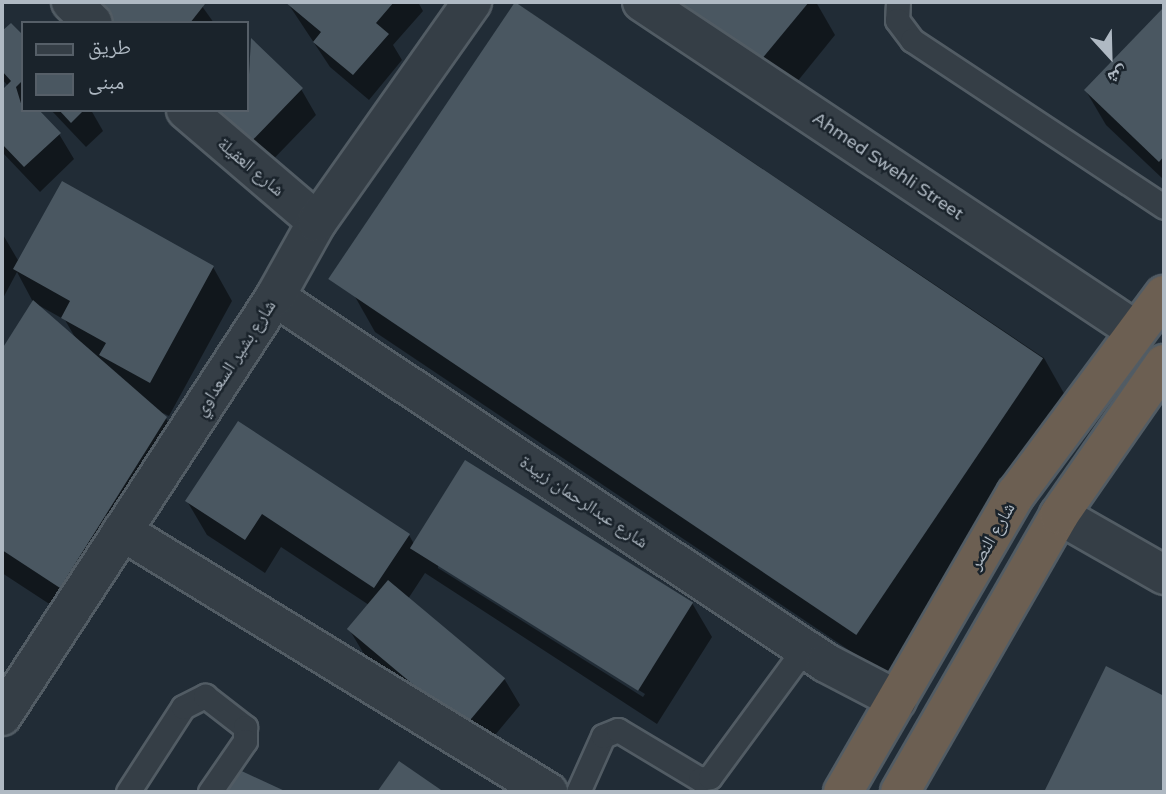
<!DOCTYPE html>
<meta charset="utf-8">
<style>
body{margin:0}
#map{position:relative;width:1166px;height:794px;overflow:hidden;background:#212c36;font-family:"Varela Round","Noto Naskh Arabic",sans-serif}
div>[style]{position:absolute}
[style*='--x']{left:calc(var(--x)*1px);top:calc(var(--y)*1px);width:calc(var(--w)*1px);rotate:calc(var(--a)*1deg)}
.shadow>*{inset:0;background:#0007}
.building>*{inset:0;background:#4a5761;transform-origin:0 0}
.roads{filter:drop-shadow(2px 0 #525c64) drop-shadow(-2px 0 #525c64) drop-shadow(0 2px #525c64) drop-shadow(0 -2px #525c64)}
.lane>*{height:23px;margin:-11.5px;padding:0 11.5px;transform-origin:11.5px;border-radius:11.5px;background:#353e46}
.street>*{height:38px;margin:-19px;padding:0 19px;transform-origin:19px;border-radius:19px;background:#353e46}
.highway>*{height:38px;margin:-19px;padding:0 19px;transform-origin:19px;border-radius:19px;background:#6c5f52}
span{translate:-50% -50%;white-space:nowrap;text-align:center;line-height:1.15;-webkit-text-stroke:5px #1a232b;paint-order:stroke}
.street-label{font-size:18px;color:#afb9c3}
.frame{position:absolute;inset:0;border:4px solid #afb9c3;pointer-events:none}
.legend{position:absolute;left:21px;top:21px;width:228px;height:91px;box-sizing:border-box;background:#1a232b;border:2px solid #565f68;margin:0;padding:9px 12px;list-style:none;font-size:21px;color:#afb9c3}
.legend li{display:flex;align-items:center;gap:14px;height:35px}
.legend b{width:35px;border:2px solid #565f68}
.north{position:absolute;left:1075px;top:21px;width:70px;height:70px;-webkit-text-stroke:5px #1a232b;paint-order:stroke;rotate:158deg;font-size:19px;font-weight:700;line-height:28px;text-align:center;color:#afb9c3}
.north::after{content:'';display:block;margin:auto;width:24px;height:32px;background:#afb9c3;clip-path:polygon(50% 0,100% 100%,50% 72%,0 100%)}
</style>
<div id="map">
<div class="shadow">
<i style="clip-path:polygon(100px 2px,199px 2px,214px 23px,106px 23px)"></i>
<i style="clip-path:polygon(287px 2px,418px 2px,423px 11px,393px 45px,402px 60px,369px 100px,330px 67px)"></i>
<i style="clip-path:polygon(638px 2px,816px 2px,835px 35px,784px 98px)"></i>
<i style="clip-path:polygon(516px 3px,1044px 358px,1066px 397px,895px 681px,375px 332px,353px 293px)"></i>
<i style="clip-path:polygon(1164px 9px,1164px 180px,1106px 125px,1086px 91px)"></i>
<i style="clip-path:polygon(10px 25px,23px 38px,23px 110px,59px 134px,74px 159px,40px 192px,2px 152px,2px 92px,8px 86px,2px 79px,2px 34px)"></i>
<i style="clip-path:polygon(251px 41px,301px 89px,316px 115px,261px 172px,202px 115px,247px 110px)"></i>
<i style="clip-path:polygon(51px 110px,91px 110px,103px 131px,86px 147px)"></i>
<i style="clip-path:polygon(evenodd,2px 233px,19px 262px,213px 267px,232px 301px,169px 416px,163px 413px,188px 457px,83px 626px,2px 573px,2px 352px,33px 302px,17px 272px,2px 300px,2px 233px,40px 306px,65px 320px,76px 339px,39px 308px,40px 306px)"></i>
<i style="clip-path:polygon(evenodd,187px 501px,409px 535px,414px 544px,692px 603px,712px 637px,657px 724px,425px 573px,408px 599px,505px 680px,520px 705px,481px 752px,364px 654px,349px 629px,369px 605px,281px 547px,265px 573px,207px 535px,187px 501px,438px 564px,645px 694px,643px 697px,438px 568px,438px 564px)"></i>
<i style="clip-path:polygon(1106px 668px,1164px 698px,1164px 792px,1046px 792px)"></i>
</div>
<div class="building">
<i style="clip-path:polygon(98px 2px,202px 2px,205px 4px,190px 23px,114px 23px,94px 6px)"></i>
<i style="clip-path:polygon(285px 2px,394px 2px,376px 23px,389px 34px,353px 75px,313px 42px,321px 32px)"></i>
<i style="left:515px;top:2px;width:637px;height:334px;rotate:34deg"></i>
<i style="clip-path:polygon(672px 2px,809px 2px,761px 60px)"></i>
<i style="clip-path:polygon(1164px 7px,1164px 156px,1159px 162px,1084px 90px)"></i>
<i style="clip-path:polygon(11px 23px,23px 35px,23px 80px,16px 87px,23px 110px,39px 110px,61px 133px,24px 167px,2px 144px,2px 90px,11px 81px,2px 71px,2px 31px)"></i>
<i style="clip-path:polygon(251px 38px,303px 88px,245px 148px,207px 110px,247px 110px)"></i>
<i style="clip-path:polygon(59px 110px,84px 110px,71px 123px)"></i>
<i style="clip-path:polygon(62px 181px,214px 266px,150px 383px,99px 355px,106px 343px,61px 318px,70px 301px,13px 269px)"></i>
<i style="clip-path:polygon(33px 300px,167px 417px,60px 588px,2px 550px,2px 349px)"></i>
<i style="clip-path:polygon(238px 421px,410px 534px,374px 588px,262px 514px,245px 540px,185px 501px)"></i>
<i style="left:465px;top:460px;width:269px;height:104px;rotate:32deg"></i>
<i style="left:388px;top:580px;width:153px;height:64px;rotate:40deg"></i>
<i style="clip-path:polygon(1106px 666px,1164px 696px,1164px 792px,1044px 792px)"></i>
<i style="clip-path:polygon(399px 761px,444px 792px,377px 792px)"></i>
<i style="clip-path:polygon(233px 767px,287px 792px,219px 792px)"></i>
</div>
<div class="roads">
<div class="lane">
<i style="--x:898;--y:2;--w:18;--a:93"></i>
<i style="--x:897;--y:20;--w:25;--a:53"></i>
<i style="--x:912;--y:40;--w:302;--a:33.5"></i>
<i style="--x:128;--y:792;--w:101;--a:-57.1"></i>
<i style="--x:183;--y:707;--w:25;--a:-27"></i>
<i style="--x:205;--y:696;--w:51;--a:37.8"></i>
<i style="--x:245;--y:727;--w:14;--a:90"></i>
<i style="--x:245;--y:741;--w:62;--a:124.5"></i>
<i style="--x:578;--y:792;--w:61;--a:-65.9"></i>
<i style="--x:603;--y:736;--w:16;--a:-22"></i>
<i style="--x:618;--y:730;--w:96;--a:30.9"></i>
<i style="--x:700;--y:779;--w:10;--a:-11"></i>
<i style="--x:710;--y:777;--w:159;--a:-53.7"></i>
</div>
<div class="street">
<i style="--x:71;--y:2;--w:30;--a:44"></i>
<i style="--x:642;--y:2;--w:592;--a:33.64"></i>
<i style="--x:186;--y:110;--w:172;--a:40.5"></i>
<i style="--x:275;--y:297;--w:661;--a:33.59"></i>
<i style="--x:826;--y:663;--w:80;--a:27.5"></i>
<i style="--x:1059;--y:515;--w:121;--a:29.7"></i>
<i style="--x:122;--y:531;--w:500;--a:31.5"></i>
<i style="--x:2;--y:716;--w:500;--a:-56.91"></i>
<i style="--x:275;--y:297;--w:86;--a:-60.8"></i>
<i style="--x:317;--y:222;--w:269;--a:-54.8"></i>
</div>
<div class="highway">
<i style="--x:843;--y:792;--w:345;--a:-59.9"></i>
<i style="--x:1016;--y:494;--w:248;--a:-53.4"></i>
<i style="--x:900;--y:792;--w:319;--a:-60.1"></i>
<i style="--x:1059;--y:515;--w:184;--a:-55.2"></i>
</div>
</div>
<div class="street-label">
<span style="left:888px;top:166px;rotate:34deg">Ahmed Swehli Street</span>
<span style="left:251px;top:167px;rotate:40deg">شارع العقيلة</span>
<span style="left:235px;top:358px;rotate:-57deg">شارع بشير السعداوي</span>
<span style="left:584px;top:502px;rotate:34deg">شارع عبدالرحمان زبيدة</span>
<span style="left:992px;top:536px;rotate:-60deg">شارع النصر</span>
</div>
<div class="frame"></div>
<ul class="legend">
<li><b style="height:9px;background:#353e46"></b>طريق</li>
<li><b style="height:19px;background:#4a5761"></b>مبنى</li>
</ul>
<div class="north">ش</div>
</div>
